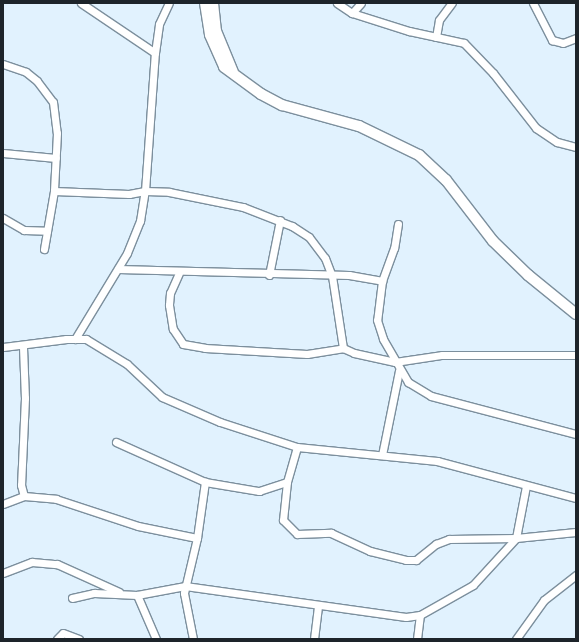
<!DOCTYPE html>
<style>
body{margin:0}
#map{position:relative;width:579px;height:642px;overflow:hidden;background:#e1f2fe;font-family:Helvetica,sans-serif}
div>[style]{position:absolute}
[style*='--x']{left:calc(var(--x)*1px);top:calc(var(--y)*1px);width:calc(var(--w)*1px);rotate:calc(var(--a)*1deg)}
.roads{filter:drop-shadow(1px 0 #7c8f9d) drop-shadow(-1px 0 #7c8f9d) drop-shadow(0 1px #7c8f9d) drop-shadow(0 -1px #7c8f9d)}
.street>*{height:7px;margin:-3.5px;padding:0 3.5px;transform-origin:3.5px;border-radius:3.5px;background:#fff}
.secondary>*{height:10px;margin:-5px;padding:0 5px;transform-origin:5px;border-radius:5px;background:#fff}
span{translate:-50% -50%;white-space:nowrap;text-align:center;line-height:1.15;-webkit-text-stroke:3px #fcfcfc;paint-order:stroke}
.frame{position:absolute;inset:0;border:4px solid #1d242a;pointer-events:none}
</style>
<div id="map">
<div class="roads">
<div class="street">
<i style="--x:81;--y:3;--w:89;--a:34"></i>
<i style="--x:337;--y:3;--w:18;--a:34"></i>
<i style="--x:352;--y:13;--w:13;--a:-48"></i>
<i style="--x:533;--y:3;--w:42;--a:62.8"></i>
<i style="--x:552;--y:40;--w:11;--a:15"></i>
<i style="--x:563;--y:43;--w:14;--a:-21"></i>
<i style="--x:352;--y:13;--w:60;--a:17.5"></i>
<i style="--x:409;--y:31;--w:56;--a:12.3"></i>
<i style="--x:464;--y:43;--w:42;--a:46"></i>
<i style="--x:493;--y:73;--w:70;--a:52"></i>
<i style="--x:536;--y:128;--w:25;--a:34"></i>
<i style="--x:557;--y:142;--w:20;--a:15"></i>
<i style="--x:436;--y:37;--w:17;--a:-80"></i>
<i style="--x:439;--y:20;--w:21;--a:-53"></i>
<i style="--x:3;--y:64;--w:24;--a:19"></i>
<i style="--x:26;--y:72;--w:14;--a:39"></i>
<i style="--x:37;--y:81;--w:26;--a:53"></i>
<i style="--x:53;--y:102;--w:31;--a:83"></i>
<i style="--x:57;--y:133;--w:58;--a:93"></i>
<i style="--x:54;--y:191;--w:59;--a:99.8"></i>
<i style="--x:3;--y:153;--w:53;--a:5.4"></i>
<i style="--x:54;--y:191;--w:75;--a:2.3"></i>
<i style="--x:129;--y:194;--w:16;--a:-11"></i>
<i style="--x:145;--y:191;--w:24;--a:2"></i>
<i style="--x:169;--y:192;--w:76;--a:11.5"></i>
<i style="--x:243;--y:207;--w:53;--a:21.2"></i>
<i style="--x:292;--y:226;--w:20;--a:33"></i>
<i style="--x:309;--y:237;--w:26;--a:53"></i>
<i style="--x:325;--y:258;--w:19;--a:69"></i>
<i style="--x:332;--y:276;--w:73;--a:81.3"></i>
<i style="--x:343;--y:348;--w:12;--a:24"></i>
<i style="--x:354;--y:353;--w:42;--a:12.4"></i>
<i style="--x:395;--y:362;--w:48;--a:-8.5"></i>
<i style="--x:442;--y:355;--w:134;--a:0"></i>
<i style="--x:3;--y:218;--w:24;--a:30"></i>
<i style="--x:24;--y:230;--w:23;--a:2"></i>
<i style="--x:398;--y:224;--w:24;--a:99"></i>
<i style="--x:394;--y:248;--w:35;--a:110"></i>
<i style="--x:382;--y:281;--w:39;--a:97"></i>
<i style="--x:377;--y:320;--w:20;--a:72"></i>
<i style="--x:383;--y:339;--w:50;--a:59.8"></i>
<i style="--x:408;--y:382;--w:27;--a:31"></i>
<i style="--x:431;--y:396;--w:150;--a:14.7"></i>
<i style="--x:118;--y:269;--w:231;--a:1.5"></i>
<i style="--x:349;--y:275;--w:34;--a:10"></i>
<i style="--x:179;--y:273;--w:22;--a:114"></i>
<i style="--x:170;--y:293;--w:12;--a:95"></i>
<i style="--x:169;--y:305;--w:24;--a:81"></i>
<i style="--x:173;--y:329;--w:18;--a:56"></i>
<i style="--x:183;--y:344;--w:22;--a:10"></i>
<i style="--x:205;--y:348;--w:102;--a:3.4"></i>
<i style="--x:307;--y:354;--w:36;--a:-9"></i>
<i style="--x:269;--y:275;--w:56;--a:-78.7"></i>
<i style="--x:75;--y:339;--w:100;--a:-58.8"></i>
<i style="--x:127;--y:253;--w:35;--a:-68"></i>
<i style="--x:140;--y:221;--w:30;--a:-81"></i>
<i style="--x:145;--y:191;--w:138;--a:-85.9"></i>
<i style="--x:155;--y:53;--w:29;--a:-82"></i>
<i style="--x:159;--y:24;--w:23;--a:-65"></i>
<i style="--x:3;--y:347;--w:64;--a:-7.2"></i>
<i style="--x:66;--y:339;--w:20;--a:0"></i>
<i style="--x:86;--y:339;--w:48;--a:31.4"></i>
<i style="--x:127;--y:364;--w:48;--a:43.3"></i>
<i style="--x:162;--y:397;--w:63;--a:23.3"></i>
<i style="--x:220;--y:422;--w:81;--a:18"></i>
<i style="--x:297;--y:447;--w:141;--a:5.7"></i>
<i style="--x:437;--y:461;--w:144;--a:14.9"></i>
<i style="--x:23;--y:347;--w:51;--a:87.8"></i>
<i style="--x:25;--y:398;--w:87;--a:92.6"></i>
<i style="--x:21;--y:485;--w:11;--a:75"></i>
<i style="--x:116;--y:442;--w:98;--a:24.2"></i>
<i style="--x:205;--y:482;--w:55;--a:9.5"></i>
<i style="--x:259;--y:491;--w:29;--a:-18"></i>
<i style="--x:297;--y:447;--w:36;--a:106"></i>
<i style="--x:287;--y:482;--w:38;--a:96"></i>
<i style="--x:283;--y:520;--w:20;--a:45"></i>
<i style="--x:297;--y:534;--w:34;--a:-2"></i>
<i style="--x:331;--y:533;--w:43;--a:24.8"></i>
<i style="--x:370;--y:551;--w:37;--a:14"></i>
<i style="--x:406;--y:560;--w:10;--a:0"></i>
<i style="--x:416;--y:560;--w:26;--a:-39"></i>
<i style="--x:436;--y:544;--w:14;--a:-21"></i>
<i style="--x:449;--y:539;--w:67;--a:-0.9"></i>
<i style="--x:516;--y:538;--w:60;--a:-5.7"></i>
<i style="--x:382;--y:455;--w:86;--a:-78.6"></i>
<i style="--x:3;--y:504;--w:22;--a:-21"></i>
<i style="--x:24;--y:496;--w:32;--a:5"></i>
<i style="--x:56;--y:499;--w:86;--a:18.2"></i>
<i style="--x:138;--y:526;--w:60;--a:11.5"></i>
<i style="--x:3;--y:573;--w:31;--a:-21"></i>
<i style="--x:32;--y:562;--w:25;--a:5"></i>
<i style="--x:57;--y:564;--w:68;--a:24.3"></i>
<i style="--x:137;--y:595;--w:48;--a:66.6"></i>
<i style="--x:72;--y:598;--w:23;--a:-13"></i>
<i style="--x:94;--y:593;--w:43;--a:2.7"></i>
<i style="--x:137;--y:595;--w:49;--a:-10.6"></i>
<i style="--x:185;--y:586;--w:223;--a:8"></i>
<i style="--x:406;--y:617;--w:14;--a:-8"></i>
<i style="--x:420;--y:615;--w:61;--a:-29.5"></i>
<i style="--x:473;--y:585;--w:64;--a:-47.5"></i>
<i style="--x:516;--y:538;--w:53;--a:-79.1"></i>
<i style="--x:57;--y:639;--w:8;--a:-45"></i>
<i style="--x:63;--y:633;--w:17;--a:21"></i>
<i style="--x:193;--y:639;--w:47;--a:-101.1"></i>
<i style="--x:184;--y:593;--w:57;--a:-76.7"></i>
<i style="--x:197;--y:538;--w:57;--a:-81.9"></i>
<i style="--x:314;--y:639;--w:34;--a:-83"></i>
<i style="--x:417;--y:639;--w:24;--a:-83"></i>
<i style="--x:516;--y:639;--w:48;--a:-54.3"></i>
<i style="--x:544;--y:600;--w:41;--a:-38"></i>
</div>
<div class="secondary">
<i style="--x:205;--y:3;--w:32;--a:81"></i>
<i style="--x:210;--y:35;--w:35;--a:66"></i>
<i style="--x:224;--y:67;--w:46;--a:36.1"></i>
<i style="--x:261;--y:94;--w:24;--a:28"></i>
<i style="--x:282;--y:105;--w:80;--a:15.3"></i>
<i style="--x:359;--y:126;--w:67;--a:25.8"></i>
<i style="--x:419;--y:155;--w:37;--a:43"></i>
<i style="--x:446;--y:180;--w:77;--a:52.4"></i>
<i style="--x:493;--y:241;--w:49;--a:44.2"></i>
<i style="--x:528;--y:275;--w:62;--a:39.1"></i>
<i style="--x:213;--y:3;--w:28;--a:84"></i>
<i style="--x:216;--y:31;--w:44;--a:67.5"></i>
</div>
</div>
<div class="frame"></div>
</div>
